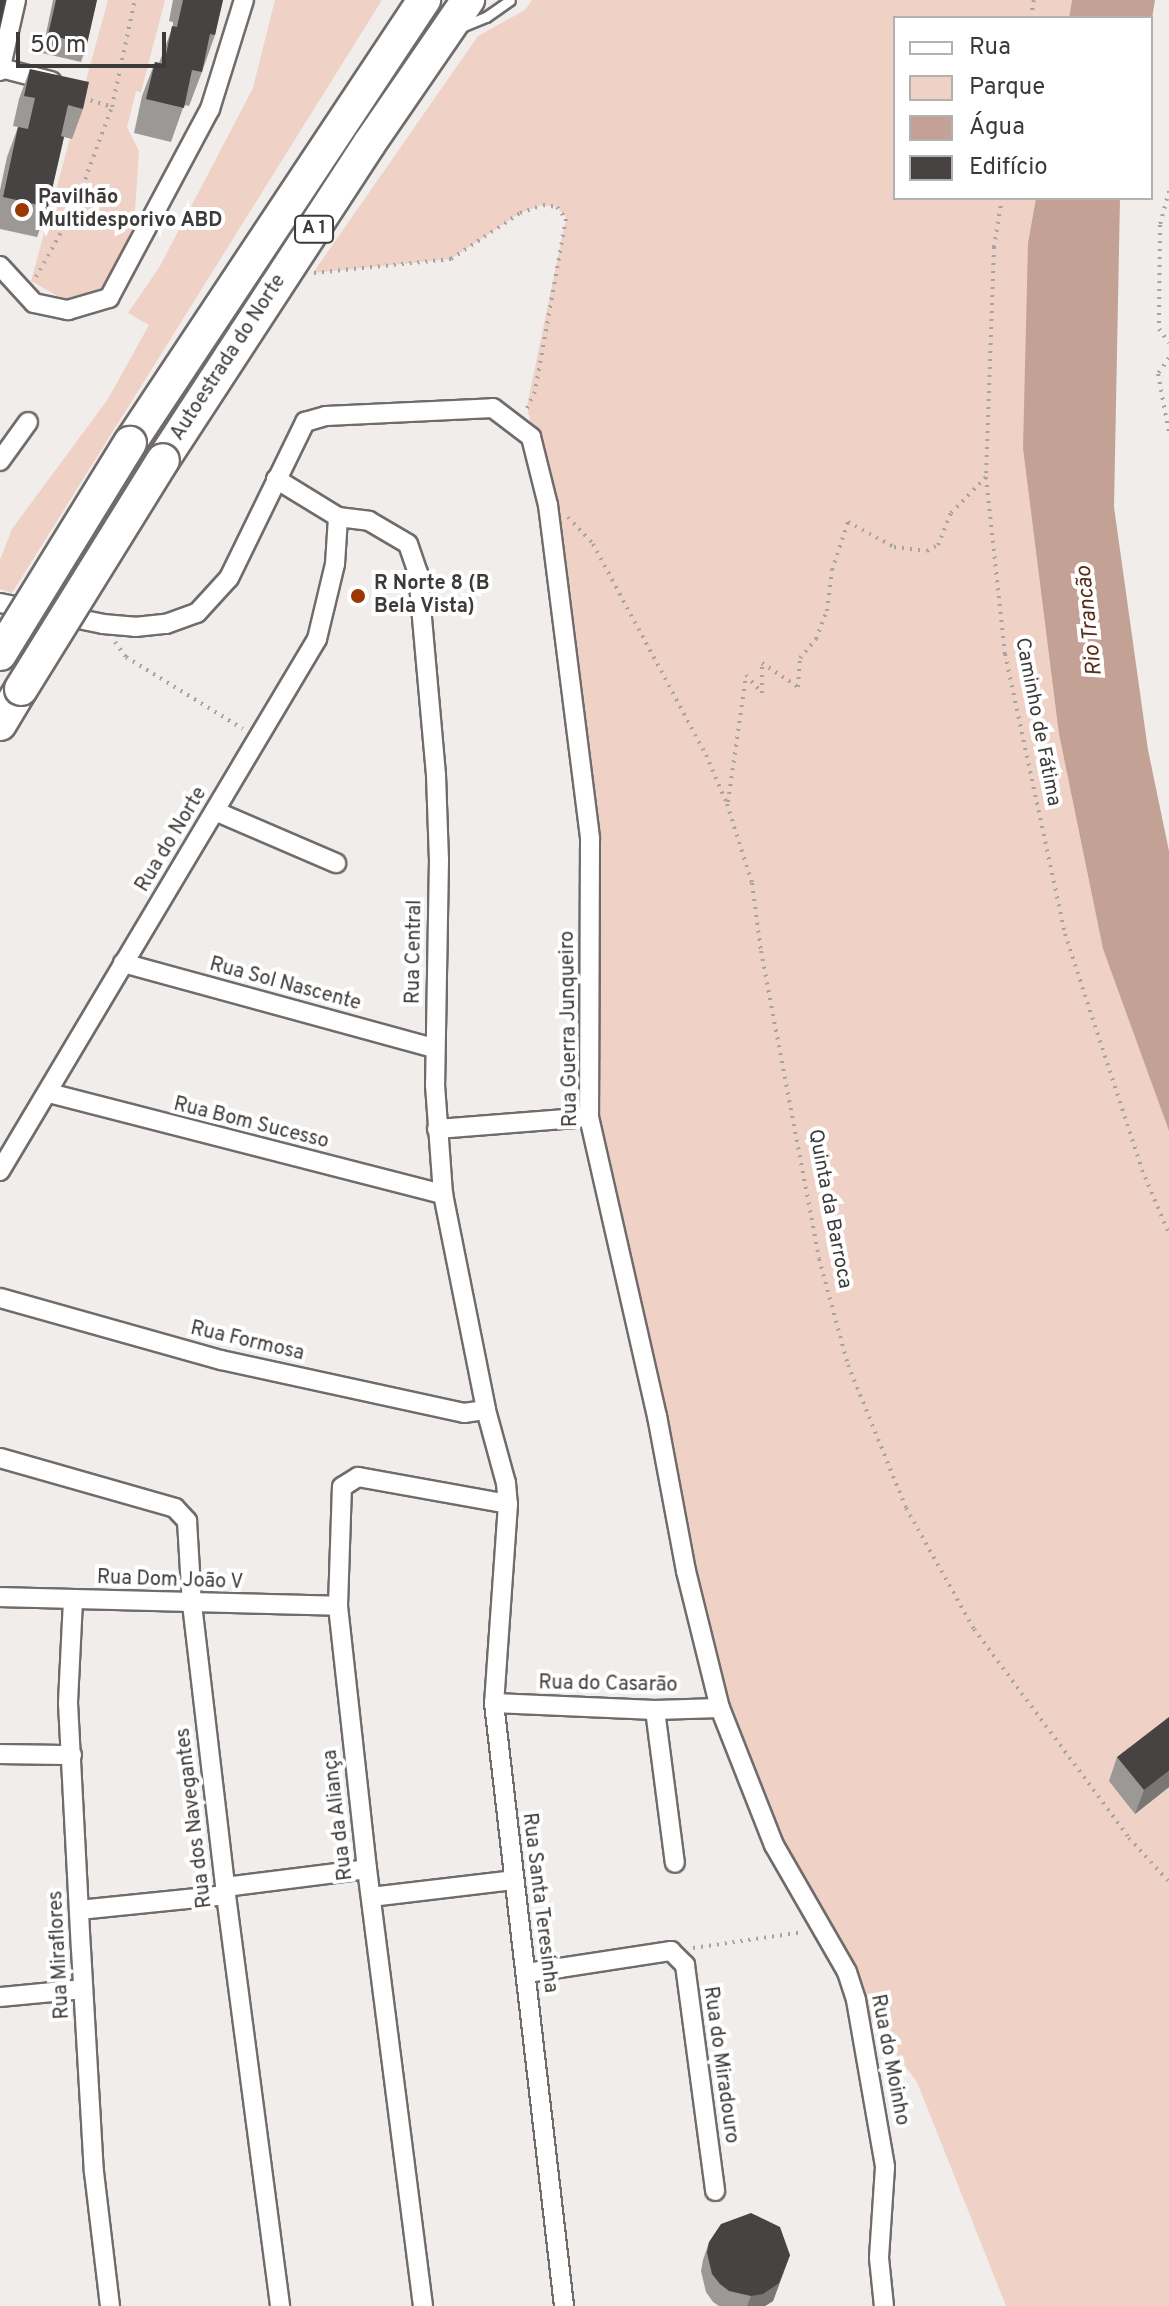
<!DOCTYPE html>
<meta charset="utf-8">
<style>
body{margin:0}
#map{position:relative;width:1169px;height:2306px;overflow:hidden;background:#f0edeb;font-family:Overpass,sans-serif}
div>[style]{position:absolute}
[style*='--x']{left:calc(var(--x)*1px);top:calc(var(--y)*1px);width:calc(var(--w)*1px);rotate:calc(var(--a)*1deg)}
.green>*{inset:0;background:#f0d1c6}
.water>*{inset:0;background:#c3a194}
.path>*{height:4px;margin-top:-2px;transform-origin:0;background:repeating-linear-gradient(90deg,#a6a3a2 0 2px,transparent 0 8px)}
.roads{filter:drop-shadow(2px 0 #6f6c6b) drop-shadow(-2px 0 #6f6c6b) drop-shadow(0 2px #6f6c6b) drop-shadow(0 -2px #6f6c6b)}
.service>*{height:9px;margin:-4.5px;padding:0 4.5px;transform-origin:4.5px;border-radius:4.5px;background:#fff}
.minor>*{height:18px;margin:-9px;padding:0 9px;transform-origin:9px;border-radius:9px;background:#fff}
.motorway>*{height:32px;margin:-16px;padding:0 16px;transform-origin:16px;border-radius:16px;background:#fff}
.bridges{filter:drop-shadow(2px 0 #6f6c6b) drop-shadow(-2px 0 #6f6c6b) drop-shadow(0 2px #6f6c6b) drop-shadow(0 -2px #6f6c6b)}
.motorway-bridge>*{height:32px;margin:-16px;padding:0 16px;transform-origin:16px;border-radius:16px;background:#fff}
.wall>*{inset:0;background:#9b9896}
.shaded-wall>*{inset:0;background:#797675}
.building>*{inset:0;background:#464342}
.dots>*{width:22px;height:22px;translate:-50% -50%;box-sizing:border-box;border:4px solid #fff;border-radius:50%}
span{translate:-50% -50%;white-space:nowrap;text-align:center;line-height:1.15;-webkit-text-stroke:8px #fff;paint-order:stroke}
.shield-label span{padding:2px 6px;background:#fff;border:2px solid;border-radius:6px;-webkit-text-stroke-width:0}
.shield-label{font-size:18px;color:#3c3b3a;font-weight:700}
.poi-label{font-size:20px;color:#3c3b3a;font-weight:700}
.left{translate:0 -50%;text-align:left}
.street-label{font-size:20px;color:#3c3b3a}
.water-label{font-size:22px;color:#5b2c1a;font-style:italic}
.legend{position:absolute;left:893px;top:16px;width:260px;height:184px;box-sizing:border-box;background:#fff;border:2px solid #b1b1b0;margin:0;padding:10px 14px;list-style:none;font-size:24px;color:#3c3b3a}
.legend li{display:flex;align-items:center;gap:16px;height:40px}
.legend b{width:40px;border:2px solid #b1b1b0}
.scale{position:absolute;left:16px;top:32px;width:150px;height:36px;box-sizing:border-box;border:4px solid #3c3b3a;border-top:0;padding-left:10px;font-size:24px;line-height:28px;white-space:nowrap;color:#3c3b3a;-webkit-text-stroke:6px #fff;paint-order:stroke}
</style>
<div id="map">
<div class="green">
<i style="clip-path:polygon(108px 0,165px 0,141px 92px,136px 91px,127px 127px,139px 151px,134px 225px,101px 296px,70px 303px,31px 281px)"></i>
<i style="clip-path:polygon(275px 0,382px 0,12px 593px,0 589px,0 560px,12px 529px,108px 399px,149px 325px,128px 313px,160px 266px,253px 88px)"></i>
<i style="clip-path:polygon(532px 0,1072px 0,1069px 18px,895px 18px,895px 198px,1036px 198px,1028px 243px,1059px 734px,1103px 949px,1169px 1131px,1169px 2306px,1006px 2306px,917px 2082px,856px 2000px,720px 1708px,589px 1117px,590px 839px,548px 505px,527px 406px,566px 218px,557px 207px,542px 205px,520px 213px,451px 259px,313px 273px,478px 36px,525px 10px)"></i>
</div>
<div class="water">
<i style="clip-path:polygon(1072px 0,1155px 0,1151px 25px,1151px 18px,1069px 18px)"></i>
<i style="clip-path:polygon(1036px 198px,1120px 198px,1114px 507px,1148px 750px,1169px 851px,1169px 1131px,1103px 949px,1059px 734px,1023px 448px,1028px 243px)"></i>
</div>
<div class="path">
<i style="--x:1031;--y:18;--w:18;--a:-81"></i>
<i style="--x:83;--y:98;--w:30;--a:17"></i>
<i style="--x:1169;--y:191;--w:35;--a:105"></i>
<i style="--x:1160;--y:225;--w:104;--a:90.6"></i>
<i style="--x:1159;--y:329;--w:17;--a:54"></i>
<i style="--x:1002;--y:198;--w:50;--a:99.3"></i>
<i style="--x:994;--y:247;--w:230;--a:92"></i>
<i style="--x:986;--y:477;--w:178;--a:83.9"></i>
<i style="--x:1005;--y:654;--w:286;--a:77.9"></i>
<i style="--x:1065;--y:934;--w:248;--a:71.9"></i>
<i style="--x:1142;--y:1170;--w:69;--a:67.1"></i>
<i style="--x:314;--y:273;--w:138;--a:-5.8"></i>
<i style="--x:451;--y:259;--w:83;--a:-33.7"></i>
<i style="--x:520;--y:213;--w:24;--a:-19"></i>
<i style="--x:543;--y:205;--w:14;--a:8"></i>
<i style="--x:557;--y:207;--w:15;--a:53"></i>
<i style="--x:566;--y:219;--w:176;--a:100.2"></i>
<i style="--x:535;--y:392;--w:20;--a:117"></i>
<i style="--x:36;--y:277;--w:78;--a:-60.8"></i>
<i style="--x:74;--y:209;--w:109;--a:-69.6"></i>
<i style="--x:112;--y:107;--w:109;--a:-77.9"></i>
<i style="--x:1169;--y:358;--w:19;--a:125"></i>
<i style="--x:1158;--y:374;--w:59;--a:79.3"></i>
<i style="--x:568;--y:517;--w:37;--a:47"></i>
<i style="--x:593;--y:544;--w:239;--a:61.8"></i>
<i style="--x:706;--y:755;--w:53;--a:66.8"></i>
<i style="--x:727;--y:804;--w:83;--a:72.4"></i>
<i style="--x:752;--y:883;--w:69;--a:82.5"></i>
<i style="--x:761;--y:951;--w:313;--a:79.3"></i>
<i style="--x:819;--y:1259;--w:110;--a:74.7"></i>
<i style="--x:848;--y:1365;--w:154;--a:67.9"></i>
<i style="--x:906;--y:1508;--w:139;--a:60.7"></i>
<i style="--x:974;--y:1629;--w:260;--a:53.4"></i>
<i style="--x:1129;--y:1838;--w:59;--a:47.7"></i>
<i style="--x:115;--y:642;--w:19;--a:54"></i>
<i style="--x:126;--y:657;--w:137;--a:31.6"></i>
<i style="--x:728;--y:802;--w:128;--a:-81.9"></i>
<i style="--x:746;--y:675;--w:24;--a:48"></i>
<i style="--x:762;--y:693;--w:30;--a:-90"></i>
<i style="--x:762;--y:663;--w:43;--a:33.7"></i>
<i style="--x:798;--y:687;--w:29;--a:-86"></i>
<i style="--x:800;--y:658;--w:25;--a:-50"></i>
<i style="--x:816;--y:639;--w:30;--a:-69"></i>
<i style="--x:827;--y:611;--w:41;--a:-83"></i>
<i style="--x:832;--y:570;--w:51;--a:-71.6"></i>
<i style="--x:848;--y:522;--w:52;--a:28.5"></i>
<i style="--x:894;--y:547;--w:33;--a:7"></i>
<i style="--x:927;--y:551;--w:13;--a:-29"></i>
<i style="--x:938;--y:545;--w:35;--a:-68"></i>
<i style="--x:951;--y:513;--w:50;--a:-45.8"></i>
<i style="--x:693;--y:1948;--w:112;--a:-8.2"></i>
</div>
<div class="roads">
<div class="service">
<i style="--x:461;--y:27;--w:27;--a:-22"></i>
<i style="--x:486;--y:17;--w:29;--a:-35"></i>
</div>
<div class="minor">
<i style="--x:1;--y:68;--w:52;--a:14.6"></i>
<i style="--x:0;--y:71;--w:73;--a:-77.3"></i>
<i style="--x:0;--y:266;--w:50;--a:47.4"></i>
<i style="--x:34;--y:303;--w:35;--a:12"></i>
<i style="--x:68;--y:310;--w:43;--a:-16.3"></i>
<i style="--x:109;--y:298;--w:214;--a:-61.9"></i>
<i style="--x:210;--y:109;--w:114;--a:-72.7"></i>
<i style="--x:0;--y:461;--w:48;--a:-54.3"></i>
<i style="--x:276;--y:479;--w:73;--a:31.5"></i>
<i style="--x:338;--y:517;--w:31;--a:7"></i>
<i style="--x:369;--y:521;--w:45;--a:30.5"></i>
<i style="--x:408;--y:544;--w:31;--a:71"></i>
<i style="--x:418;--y:573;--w:203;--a:84.9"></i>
<i style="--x:436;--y:775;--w:85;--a:88"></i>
<i style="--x:439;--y:860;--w:225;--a:91"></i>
<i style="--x:435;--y:1085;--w:109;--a:85.8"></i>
<i style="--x:443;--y:1194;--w:220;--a:78.7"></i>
<i style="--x:486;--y:1410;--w:76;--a:74.7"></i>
<i style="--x:506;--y:1483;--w:21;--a:85"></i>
<i style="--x:508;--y:1504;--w:199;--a:94"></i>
<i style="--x:494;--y:1703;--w:607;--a:83.38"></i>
<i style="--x:0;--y:603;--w:105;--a:11.5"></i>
<i style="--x:103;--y:624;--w:32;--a:5"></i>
<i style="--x:135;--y:627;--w:31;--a:-6"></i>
<i style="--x:166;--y:624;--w:33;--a:-20"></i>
<i style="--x:197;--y:613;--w:47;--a:-47.6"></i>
<i style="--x:229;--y:578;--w:174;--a:-64"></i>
<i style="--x:305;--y:422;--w:22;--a:-16"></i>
<i style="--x:326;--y:416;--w:167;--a:-2.7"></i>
<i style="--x:493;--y:408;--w:48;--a:37.3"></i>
<i style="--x:531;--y:437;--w:70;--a:76"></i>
<i style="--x:548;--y:505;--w:337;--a:82.8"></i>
<i style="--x:590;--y:839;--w:278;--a:90.2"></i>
<i style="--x:589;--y:1117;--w:307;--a:77.2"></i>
<i style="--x:657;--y:1416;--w:158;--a:79.4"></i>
<i style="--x:686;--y:1571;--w:141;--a:76.1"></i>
<i style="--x:720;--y:1708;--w:147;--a:68.5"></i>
<i style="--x:774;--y:1845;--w:146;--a:60.1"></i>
<i style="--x:847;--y:1972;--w:29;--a:72"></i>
<i style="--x:856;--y:2000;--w:169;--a:80.1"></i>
<i style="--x:885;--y:2167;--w:91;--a:93.8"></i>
<i style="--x:879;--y:2258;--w:48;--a:84.1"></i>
<i style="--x:215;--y:811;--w:132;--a:23.3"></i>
<i style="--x:123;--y:963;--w:322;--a:15.3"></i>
<i style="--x:49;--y:1093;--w:407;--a:14.4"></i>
<i style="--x:437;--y:1129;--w:152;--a:-4.5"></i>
<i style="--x:0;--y:1171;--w:619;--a:-59.21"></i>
<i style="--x:317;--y:639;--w:77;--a:-76.5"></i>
<i style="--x:335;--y:564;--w:47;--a:-86.3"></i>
<i style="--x:0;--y:1298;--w:230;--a:15.7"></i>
<i style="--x:221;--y:1360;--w:249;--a:12.3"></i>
<i style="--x:464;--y:1413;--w:22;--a:-8"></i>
<i style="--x:0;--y:1458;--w:182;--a:15.9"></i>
<i style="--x:175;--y:1508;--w:18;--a:47"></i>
<i style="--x:187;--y:1521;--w:83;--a:86.6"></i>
<i style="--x:192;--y:1604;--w:293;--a:83.3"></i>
<i style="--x:226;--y:1895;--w:415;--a:82.5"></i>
<i style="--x:0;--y:1597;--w:338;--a:1.5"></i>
<i style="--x:73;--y:1600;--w:103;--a:92.8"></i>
<i style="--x:68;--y:1703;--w:246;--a:87"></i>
<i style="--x:81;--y:1949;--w:223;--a:86.7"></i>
<i style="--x:94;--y:2172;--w:135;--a:83.2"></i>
<i style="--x:494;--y:1703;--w:161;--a:2.5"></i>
<i style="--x:655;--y:1710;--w:65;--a:-1.8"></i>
<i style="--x:655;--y:1710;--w:154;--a:82.6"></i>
<i style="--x:0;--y:1754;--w:72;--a:0.8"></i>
<i style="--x:225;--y:1887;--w:143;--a:-7.2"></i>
<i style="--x:371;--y:1897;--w:143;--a:-6.8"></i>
<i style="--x:79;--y:1910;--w:148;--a:-5.8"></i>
<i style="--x:527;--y:1973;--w:146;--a:-8.7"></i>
<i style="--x:671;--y:1951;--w:20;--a:45"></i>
<i style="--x:685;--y:1965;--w:228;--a:82.4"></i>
<i style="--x:0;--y:1997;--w:83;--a:-5.5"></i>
<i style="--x:423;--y:2306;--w:441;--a:-97.3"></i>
<i style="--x:367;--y:1869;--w:265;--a:-96.3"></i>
<i style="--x:338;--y:1606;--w:119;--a:-88.1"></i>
<i style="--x:342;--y:1487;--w:19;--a:-32"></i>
<i style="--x:358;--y:1477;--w:152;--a:10.2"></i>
</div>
<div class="motorway">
<i style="--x:130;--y:443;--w:532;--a:-56.43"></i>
<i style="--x:163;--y:460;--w:377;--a:-56.9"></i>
<i style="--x:369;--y:144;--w:175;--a:-55.5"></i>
<i style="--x:0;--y:724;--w:41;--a:-59"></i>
</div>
</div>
<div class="bridges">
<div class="motorway-bridge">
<i style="--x:0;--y:654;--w:248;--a:-58.4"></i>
<i style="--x:21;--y:689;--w:269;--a:-58.2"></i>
</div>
</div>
<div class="wall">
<i style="clip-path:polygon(53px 0,97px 0,87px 44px,81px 62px,42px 53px)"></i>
<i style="clip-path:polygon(173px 0,223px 0,215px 35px,202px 72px,189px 106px,184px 105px,171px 142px,134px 133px,142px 96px,155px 62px,159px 63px,173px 26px,173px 22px,169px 21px)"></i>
<i style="clip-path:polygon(30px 69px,83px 109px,72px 139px,64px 137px,48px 207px,37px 237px,0 229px,0 190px,7px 157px,18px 127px,13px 126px,19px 99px)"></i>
<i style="clip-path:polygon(1117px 1757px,1169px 1787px,1135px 1814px,1109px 1781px)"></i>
<i style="clip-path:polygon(709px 2242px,790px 2255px,773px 2301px,765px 2306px,719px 2306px,713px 2302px,706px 2292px,701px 2271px,703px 2260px)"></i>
</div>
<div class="shaded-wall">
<i style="clip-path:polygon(1169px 1771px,1169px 1787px,1135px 1814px,1144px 1790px)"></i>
<i style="clip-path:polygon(790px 2255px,773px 2301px,765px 2306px,747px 2306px,751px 2296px)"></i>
</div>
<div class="building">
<i style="clip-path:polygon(0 0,6px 0,0 26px)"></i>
<i style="clip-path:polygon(56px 0,97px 0,87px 44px,48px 35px)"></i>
<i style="clip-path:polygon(183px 0,223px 0,215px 35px,210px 34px,202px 72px,192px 70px,184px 108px,146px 99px,155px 62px,164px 64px,172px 26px,177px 27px)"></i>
<i style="clip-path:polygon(30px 69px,89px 82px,83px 109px,68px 105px,61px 136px,64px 137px,48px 207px,3px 197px,18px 127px,28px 129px,35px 98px,24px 96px)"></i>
<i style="clip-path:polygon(1169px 1717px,1169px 1771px,1144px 1790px,1117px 1757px)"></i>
<i style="clip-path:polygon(751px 2213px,780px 2227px,790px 2255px,779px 2283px,763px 2294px,751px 2296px,729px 2291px,720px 2284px,712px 2274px,707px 2253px,709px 2242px,721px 2224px)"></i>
</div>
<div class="dots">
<i style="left:22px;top:210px;background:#9b3700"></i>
<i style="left:358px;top:596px;background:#9b3700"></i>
</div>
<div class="shield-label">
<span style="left:314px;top:229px">A 1</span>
</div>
<div class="poi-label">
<span class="left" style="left:38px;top:210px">Pavilhão<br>Multidesporivo ABD</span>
<span class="left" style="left:374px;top:596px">R Norte 8 (B<br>Bela Vista)</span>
</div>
<div class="street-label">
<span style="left:229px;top:358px;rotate:-57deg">Autoestrada do Norte</span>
<span style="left:1037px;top:722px;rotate:79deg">Caminho de Fátima</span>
<span style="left:172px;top:840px;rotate:-59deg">Rua do Norte</span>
<span style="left:415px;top:952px;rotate:-89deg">Rua Central</span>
<span style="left:285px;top:985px;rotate:15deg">Rua Sol Nascente</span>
<span style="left:570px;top:1029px;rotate:-91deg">Rua Guerra Junqueiro</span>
<span style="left:251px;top:1124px;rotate:14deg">Rua Bom Sucesso</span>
<span style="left:829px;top:1209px;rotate:79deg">Quinta da Barroca</span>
<span style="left:247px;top:1342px;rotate:13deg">Rua Formosa</span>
<span style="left:170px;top:1581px;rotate:2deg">Rua Dom João V</span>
<span style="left:608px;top:1685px;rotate:1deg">Rua do Casarão</span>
<span style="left:339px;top:1815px;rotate:-97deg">Rua da Aliança</span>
<span style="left:195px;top:1818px;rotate:-97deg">Rua dos Navegantes</span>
<span style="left:539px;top:1903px;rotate:83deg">Rua Santa Teresinha</span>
<span style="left:60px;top:1955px;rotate:-93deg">Rua Miraflores</span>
<span style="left:889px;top:2060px;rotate:79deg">Rua do Moinho</span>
<span style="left:720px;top:2065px;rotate:82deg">Rua do Miradouro</span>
</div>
<div class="water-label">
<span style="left:1090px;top:621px;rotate:-96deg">Rio Trancão</span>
</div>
<ul class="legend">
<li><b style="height:10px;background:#fff"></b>Rua</li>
<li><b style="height:22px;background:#f0d1c6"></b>Parque</li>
<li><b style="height:22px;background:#c3a194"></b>Água</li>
<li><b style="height:22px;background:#464342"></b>Edifício</li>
</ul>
<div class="scale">50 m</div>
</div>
